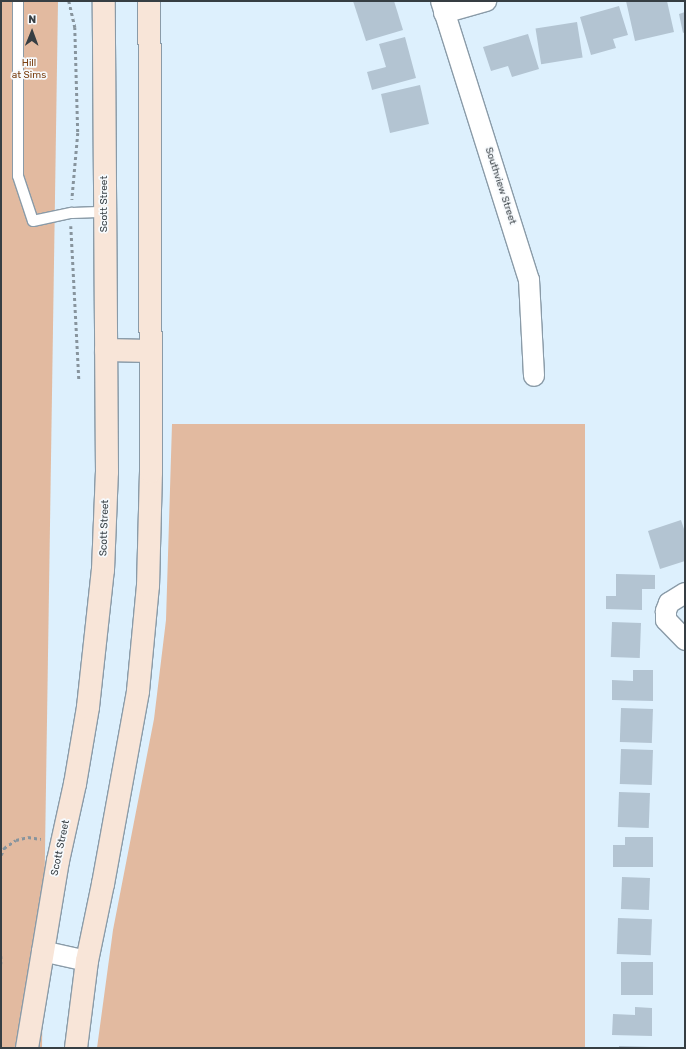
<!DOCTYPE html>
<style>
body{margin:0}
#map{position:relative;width:686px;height:1049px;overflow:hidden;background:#ddf0fd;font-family:Rubik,sans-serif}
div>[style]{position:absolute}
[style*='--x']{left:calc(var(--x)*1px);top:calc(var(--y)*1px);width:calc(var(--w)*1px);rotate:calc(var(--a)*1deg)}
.green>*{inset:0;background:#e2baa0}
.building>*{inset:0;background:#b3c4d2;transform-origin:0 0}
.path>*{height:2.5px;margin-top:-1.25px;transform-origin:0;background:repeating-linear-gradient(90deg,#87949d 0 3px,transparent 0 6px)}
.roads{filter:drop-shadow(1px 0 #8a9ba8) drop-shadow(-1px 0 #8a9ba8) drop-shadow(0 1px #8a9ba8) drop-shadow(0 -1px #8a9ba8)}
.lane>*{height:10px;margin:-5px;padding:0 5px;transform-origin:5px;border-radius:5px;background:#fff}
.street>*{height:20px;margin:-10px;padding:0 10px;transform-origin:10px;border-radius:10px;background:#fff}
.secondary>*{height:22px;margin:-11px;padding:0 11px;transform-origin:11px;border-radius:11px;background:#f8e5d8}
span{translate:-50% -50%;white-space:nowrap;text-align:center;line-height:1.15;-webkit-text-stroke:3.5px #f7fafd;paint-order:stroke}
.park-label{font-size:10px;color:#7b4012}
.street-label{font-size:10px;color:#363e43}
.frame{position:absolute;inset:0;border:2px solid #363e43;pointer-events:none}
.north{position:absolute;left:12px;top:12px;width:40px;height:40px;-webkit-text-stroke:3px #f7fafd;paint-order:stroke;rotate:1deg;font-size:11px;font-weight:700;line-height:16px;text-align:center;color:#363e43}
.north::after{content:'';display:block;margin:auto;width:14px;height:18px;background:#363e43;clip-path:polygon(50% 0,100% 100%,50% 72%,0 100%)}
</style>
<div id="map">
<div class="green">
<i style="clip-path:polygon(1px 1px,58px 1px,42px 1048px,1px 1048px)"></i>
<i style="clip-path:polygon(172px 424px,585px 424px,585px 1048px,97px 1048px,113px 930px,154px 719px,166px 620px)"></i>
</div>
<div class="building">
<i style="clip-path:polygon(353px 1px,394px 1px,403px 30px,366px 41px)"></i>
<i style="clip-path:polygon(626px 1px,667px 1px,674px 32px,635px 41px)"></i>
<i style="clip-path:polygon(619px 6px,628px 35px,613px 39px,616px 48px,591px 55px,580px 17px)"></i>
<i style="clip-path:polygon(685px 12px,685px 32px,683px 33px,679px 14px)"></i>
<i style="left:577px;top:22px;width:36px;height:42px;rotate:81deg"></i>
<i style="clip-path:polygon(528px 34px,539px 69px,512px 77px,508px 66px,491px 71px,483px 47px)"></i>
<i style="clip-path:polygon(405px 37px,416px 78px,372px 90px,367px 72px,386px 67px,379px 44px)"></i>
<i style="left:420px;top:85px;width:40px;height:40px;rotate:77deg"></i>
<i style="clip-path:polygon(681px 520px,685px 532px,685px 561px,660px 569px,648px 531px)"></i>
<i style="clip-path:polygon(616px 574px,655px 575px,655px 589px,642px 589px,642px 610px,606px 609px,606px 596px,616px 596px)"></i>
<i style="left:612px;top:622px;width:29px;height:35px;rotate:2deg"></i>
<i style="clip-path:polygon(633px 670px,653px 670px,653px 701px,612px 700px,612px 680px,633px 681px)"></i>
<i style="left:621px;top:708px;width:32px;height:34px;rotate:2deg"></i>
<i style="left:621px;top:749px;width:32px;height:35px;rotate:2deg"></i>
<i style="left:619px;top:792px;width:31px;height:35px;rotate:2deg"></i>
<i style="clip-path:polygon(625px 837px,653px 837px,653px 867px,613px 867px,613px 845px,625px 845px)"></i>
<i style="left:622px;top:877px;width:28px;height:32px;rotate:2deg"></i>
<i style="left:618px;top:918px;width:34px;height:36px;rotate:2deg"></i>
<i style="left:621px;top:962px;width:32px;height:33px"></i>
<i style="clip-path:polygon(635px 1007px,652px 1008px,652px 1036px,612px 1035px,613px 1014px,635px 1015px)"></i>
<i style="clip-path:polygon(619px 1046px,651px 1047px,651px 1048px,619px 1048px)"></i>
</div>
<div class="path">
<i style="--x:69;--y:1;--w:27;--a:77"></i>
<i style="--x:75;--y:27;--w:106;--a:88.4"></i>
<i style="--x:78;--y:133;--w:67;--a:95.1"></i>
<i style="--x:71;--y:226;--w:153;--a:87"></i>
<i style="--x:1;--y:855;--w:8;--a:-67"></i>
<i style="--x:4;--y:848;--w:14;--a:-34"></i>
<i style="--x:16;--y:840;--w:12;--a:-14"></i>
<i style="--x:28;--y:837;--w:13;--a:9"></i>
<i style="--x:1;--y:956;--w:8;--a:90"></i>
</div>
<div class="roads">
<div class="lane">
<i style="--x:18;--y:1;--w:175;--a:90"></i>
<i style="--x:18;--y:176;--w:47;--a:71.6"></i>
<i style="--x:33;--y:221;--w:40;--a:-12"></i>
<i style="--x:72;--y:213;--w:33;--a:-2"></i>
</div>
<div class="street">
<i style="--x:441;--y:1;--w:293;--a:72.5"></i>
<i style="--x:529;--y:280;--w:96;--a:87"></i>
<i style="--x:444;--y:13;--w:44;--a:-15.9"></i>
<i style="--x:685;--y:593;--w:19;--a:148"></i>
<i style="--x:669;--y:603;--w:9;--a:111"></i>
<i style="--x:666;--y:611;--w:9;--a:90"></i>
<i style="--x:666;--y:620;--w:28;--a:46"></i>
<i style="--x:42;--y:951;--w:46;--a:12.5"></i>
</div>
<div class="secondary">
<i style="--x:106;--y:350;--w:44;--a:1.3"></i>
<i style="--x:27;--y:1048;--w:190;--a:-80.6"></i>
<i style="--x:58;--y:861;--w:79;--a:-77.6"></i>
<i style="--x:75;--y:784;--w:78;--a:-80.4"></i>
<i style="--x:88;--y:707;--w:138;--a:-83.8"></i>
<i style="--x:103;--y:570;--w:98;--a:-87.7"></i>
<i style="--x:107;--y:472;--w:471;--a:-90.4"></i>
<i style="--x:76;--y:1048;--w:88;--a:-82.8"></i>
<i style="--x:87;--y:961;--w:79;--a:-78.3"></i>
<i style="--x:103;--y:884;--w:196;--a:-79.7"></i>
<i style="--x:138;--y:691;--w:105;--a:-84.6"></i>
<i style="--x:148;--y:586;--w:114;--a:-88.5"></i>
<i style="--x:151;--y:472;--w:471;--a:-90.2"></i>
</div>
</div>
<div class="park-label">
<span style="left:29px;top:69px">Hill<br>at Sims</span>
</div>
<div class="street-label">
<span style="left:500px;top:186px;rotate:72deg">Southview Street</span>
<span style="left:105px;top:204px;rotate:-90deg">Scott Street</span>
<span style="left:105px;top:528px;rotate:-88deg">Scott Street</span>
<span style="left:61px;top:848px;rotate:-78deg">Scott Street</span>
</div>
<div class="frame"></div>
<div class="north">N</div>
</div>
